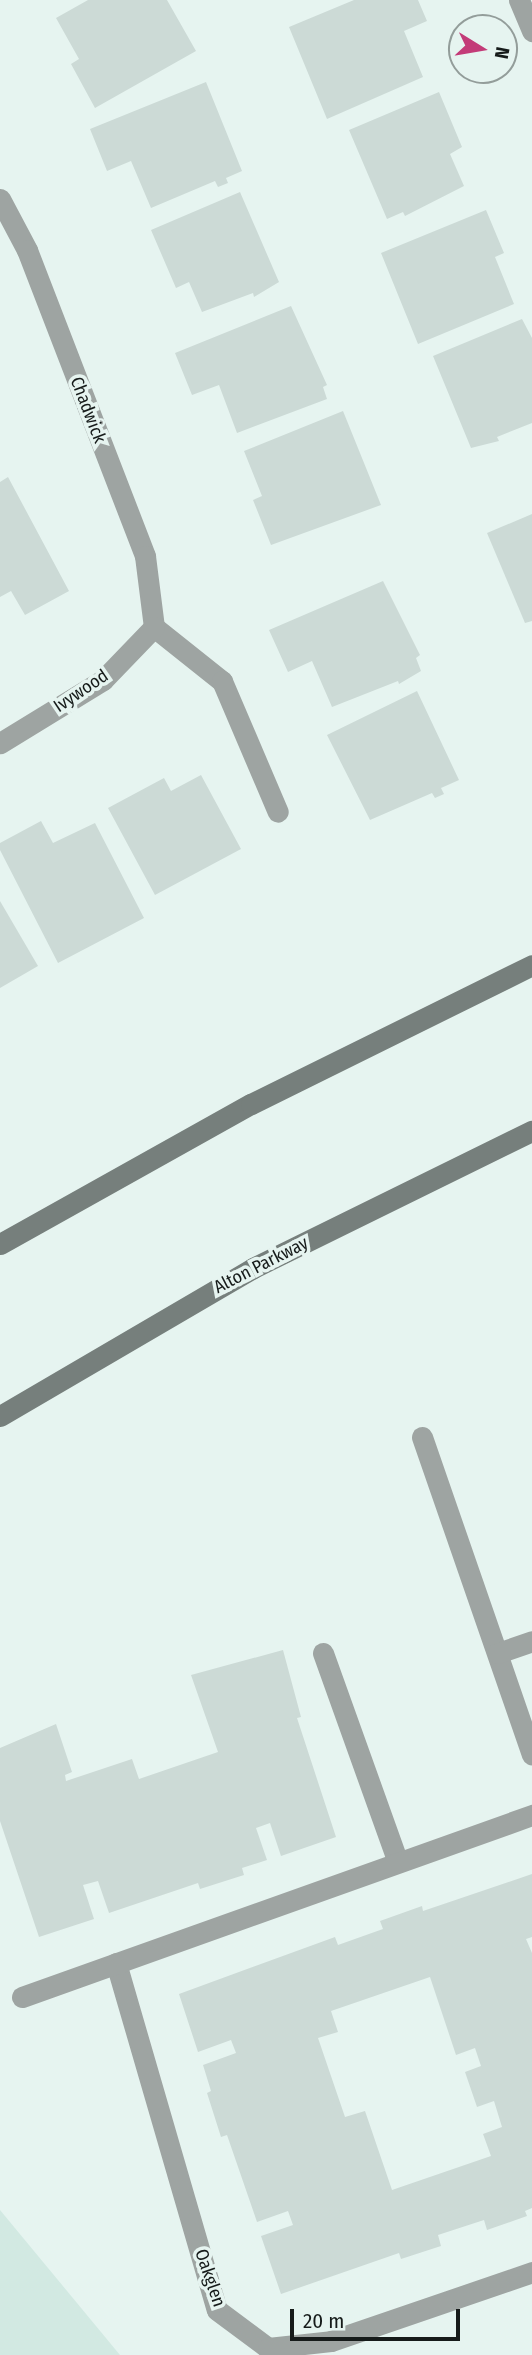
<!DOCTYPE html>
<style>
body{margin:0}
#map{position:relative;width:532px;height:2355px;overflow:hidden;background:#e6f4f0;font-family:"Fira Sans Condensed",sans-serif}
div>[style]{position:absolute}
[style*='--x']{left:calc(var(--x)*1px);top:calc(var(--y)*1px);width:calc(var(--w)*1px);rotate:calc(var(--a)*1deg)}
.built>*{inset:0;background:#d2e9e2}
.building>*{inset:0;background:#ccdad6}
.lane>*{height:21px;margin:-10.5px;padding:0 10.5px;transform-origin:10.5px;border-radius:10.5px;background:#9ea4a2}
.street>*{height:21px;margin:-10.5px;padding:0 10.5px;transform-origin:10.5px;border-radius:10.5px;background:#9ea4a2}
.secondary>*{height:21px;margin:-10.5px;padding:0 10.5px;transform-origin:10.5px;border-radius:10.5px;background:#767f7c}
span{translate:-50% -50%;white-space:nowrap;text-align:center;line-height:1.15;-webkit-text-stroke:7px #e6f4f0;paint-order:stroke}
.street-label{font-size:18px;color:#161b1a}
.north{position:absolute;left:448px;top:14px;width:70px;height:70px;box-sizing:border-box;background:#e6f4f0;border:2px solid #939d9a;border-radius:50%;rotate:101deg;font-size:19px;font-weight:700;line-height:28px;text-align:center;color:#161b1a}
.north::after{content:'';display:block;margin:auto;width:24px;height:32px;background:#c33b78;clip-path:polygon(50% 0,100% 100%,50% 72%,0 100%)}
.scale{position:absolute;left:290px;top:2309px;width:170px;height:32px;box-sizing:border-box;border:4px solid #161b1a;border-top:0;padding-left:9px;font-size:21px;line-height:24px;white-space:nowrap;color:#161b1a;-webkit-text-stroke:5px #e6f4f0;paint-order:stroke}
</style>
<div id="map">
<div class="built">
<i style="clip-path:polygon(0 2210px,120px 2355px,0 2355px)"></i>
</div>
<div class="building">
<i style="clip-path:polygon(88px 0,167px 0,196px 51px,95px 108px,71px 64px,79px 59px,56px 18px)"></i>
<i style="clip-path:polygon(354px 0,418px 0,427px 21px,404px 31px,423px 77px,327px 119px,289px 27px)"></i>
<i style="clip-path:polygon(206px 82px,242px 171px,226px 178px,228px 183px,218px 187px,215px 181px,151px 208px,131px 161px,107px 171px,90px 129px)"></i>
<i style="clip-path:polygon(439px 92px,462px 147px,450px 154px,464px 186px,405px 216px,403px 212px,387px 219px,349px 130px)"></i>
<i style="clip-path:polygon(240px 192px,279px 282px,254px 297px,253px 293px,202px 312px,189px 282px,176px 288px,151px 230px)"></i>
<i style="clip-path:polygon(486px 210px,504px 253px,495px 257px,514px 304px,418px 344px,381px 253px)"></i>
<i style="clip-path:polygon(291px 306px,327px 385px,323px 387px,327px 399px,237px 433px,219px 385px,192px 395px,175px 353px)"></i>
<i style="clip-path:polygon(522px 319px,532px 338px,532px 423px,497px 437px,499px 441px,471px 448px,433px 356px)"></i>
<i style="clip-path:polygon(343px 411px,381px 505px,271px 545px,253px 500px,262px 496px,244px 451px)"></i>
<i style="clip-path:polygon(8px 477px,69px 591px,25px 615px,11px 591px,0 597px,0 482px)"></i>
<i style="clip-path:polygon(532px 514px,532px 621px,525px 623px,487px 533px)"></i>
<i style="clip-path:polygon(383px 581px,420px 655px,416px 658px,421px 671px,399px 684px,398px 681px,332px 707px,312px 661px,288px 672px,269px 630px)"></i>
<i style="clip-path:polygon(417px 691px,459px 780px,441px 788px,444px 794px,435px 798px,432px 793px,370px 820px,327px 735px)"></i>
<i style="clip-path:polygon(201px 775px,241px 849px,155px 895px,108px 808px,164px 778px,171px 791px)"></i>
<i style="clip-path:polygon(41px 821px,53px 843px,95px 823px,144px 918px,58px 963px,0 850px,0 843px)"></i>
<i style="clip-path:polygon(0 901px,38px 966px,0 988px)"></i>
<i style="clip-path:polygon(283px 1650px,301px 1717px,297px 1718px,336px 1837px,281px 1856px,270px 1823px,256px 1828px,267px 1860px,242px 1868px,244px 1875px,200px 1889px,198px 1883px,109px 1913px,98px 1881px,83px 1885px,94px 1919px,39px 1937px,0 1821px,0 1748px,56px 1724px,72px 1772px,65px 1775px,66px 1781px,132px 1759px,139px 1779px,218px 1752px,191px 1675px)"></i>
<i style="clip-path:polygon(evenodd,532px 1874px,532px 1937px,526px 1939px,532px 1953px,532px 2208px,525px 2211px,527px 2216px,487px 2230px,484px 2220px,438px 2235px,441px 2246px,401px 2259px,399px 2253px,281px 2294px,261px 2236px,293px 2225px,288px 2211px,257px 2222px,227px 2135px,221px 2137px,207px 2093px,211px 2091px,203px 2065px,236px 2053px,231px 2040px,198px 2052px,179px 1994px,335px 1937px,338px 1945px,383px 1929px,380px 1921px,422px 1906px,423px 1911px,532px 1874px,430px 1977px,456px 2055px,475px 2048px,481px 2066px,465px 2072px,477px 2107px,494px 2101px,502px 2127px,483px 2134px,491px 2156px,392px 2190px,365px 2111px,345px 2117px,318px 2038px,338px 2032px,331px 2011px,430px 1977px)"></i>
</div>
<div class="lane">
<i style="--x:154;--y:627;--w:87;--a:38.5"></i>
<i style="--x:222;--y:681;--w:142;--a:66.9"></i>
<i style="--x:323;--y:1653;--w:222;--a:70.3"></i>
</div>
<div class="street">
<i style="--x:519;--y:0;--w:34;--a:67"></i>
<i style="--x:0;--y:199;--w:58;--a:62.1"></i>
<i style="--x:27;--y:250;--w:328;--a:68.9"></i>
<i style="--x:145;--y:556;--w:72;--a:82.8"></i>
<i style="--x:154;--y:627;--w:74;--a:133.9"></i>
<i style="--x:103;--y:680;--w:121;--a:148.5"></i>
<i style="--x:422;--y:1437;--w:336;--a:70.9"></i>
<i style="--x:498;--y:1653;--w:36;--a:-19"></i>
<i style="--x:116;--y:1963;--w:361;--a:73.8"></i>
<i style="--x:217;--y:2310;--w:64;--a:36.7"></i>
<i style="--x:268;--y:2348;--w:63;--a:-6.3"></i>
<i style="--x:331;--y:2341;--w:213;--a:-18.9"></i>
<i style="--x:22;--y:1997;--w:542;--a:-19.64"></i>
</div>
<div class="secondary">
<i style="--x:0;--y:1244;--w:287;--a:-29.2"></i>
<i style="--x:251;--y:1104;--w:313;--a:-26.3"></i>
<i style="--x:0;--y:1416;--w:293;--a:-30.3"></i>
<i style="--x:253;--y:1268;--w:311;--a:-26.2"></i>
</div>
<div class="street-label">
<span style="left:88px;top:410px;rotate:69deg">Chadwick</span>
<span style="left:81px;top:691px;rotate:-34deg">Ivywood</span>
<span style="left:261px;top:1265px;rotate:-27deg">Alton Parkway</span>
<span style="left:210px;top:2278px;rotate:71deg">Oakglen</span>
</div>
<div class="north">N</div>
<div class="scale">20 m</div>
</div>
